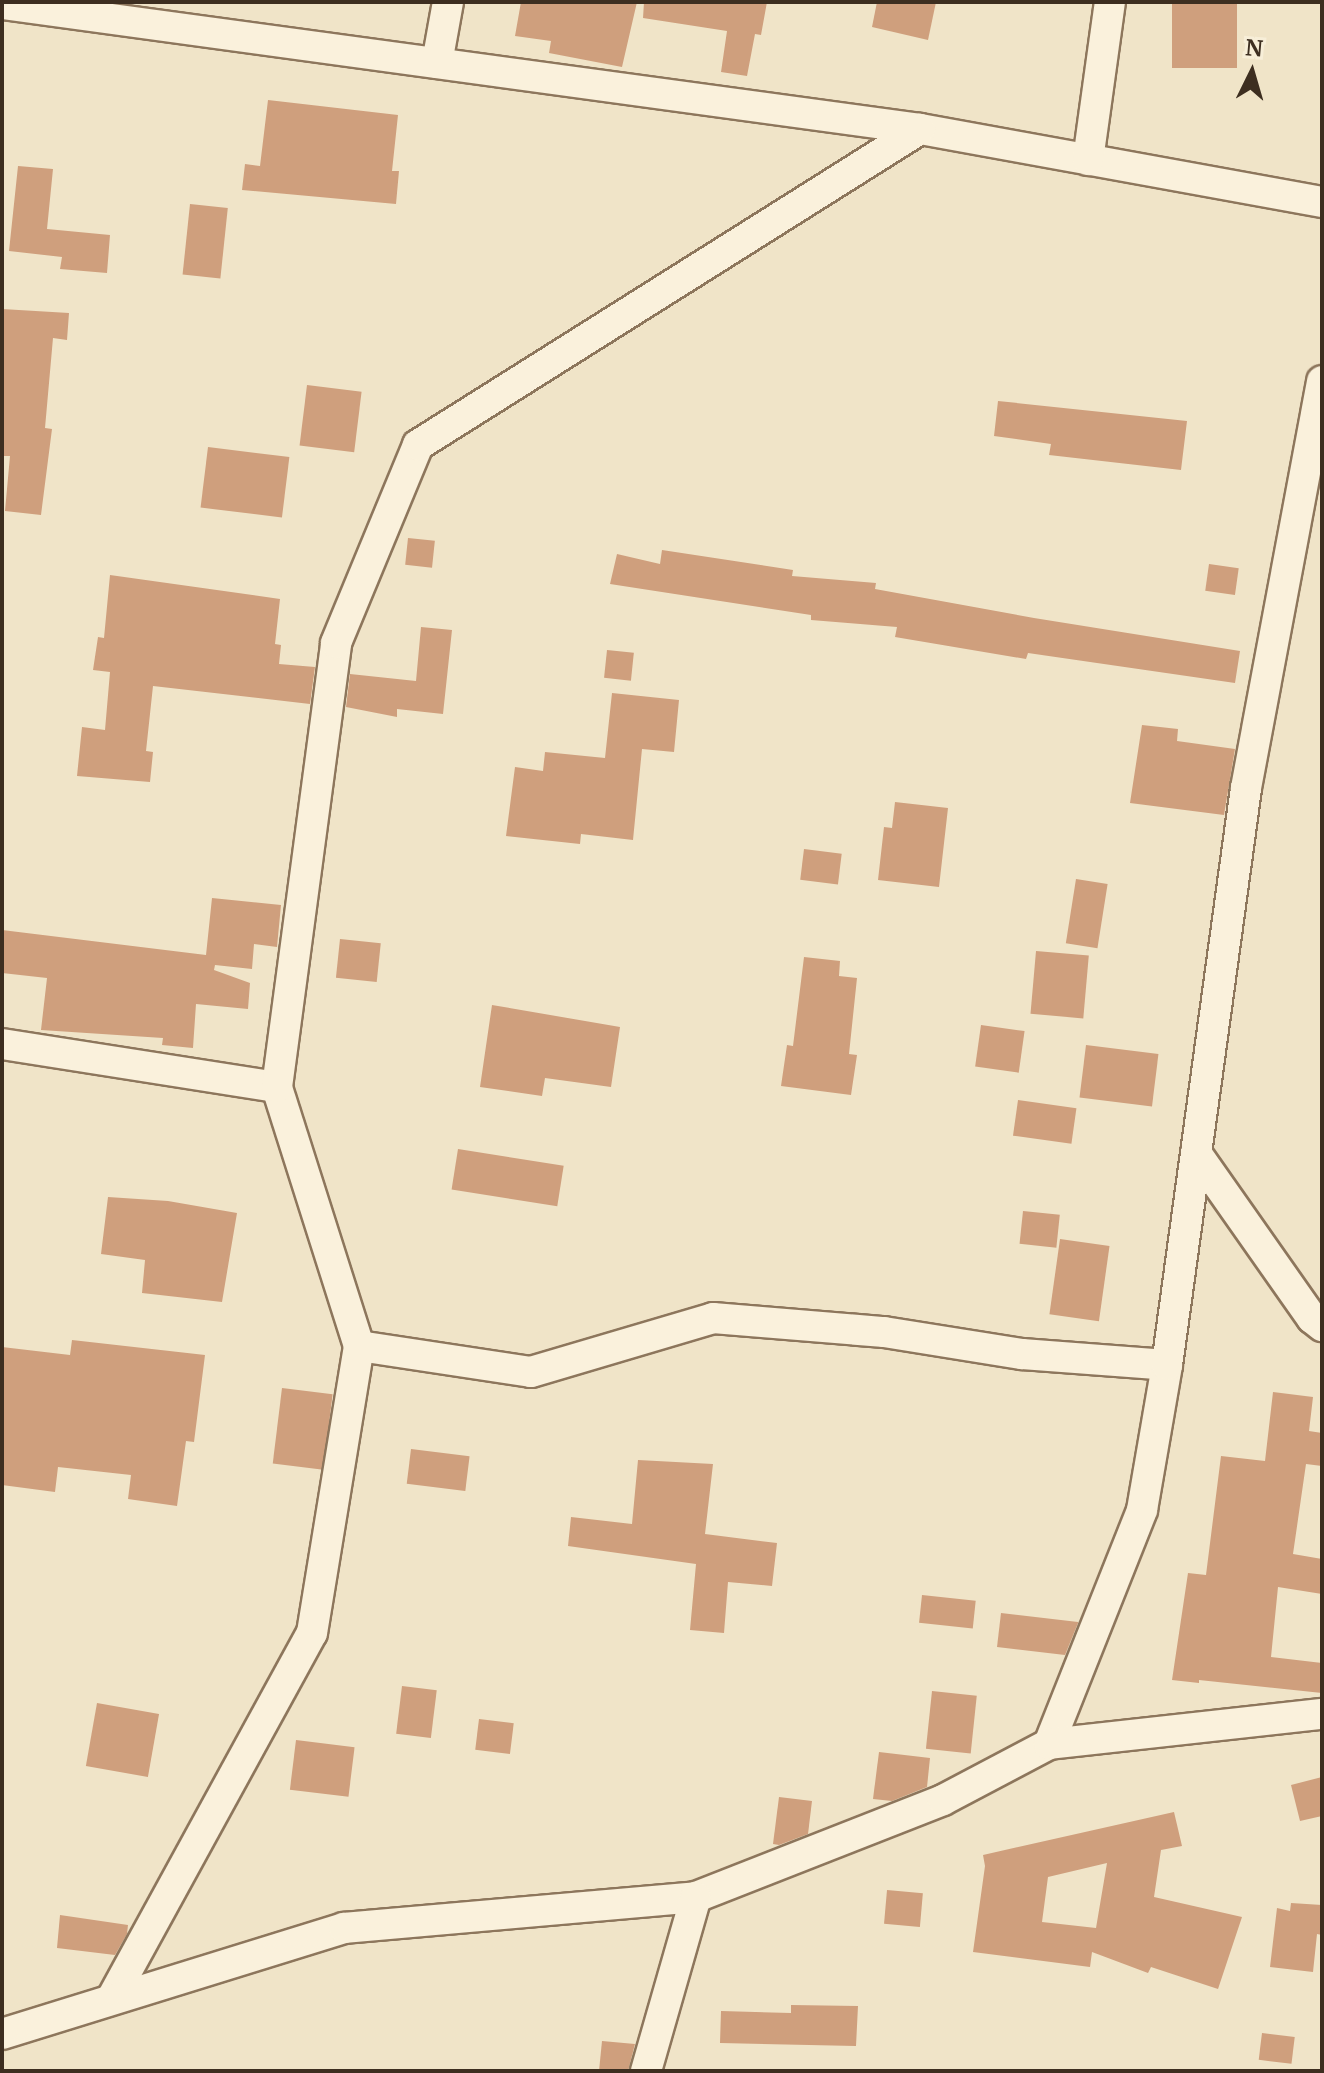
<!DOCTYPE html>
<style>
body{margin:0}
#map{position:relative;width:1324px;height:2073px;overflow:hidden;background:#f0e4c8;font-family:Merriweather,serif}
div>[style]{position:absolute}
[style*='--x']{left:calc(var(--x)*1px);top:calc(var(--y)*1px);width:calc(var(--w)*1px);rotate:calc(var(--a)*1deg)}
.building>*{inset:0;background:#cf9f7d;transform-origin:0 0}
.roads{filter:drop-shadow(2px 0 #8d765c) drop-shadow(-2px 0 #8d765c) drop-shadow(0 2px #8d765c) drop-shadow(0 -2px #8d765c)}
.street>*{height:30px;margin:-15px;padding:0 15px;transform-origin:15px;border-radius:15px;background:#faf1dc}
span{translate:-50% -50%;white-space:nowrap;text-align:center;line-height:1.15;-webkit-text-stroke:8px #f7eed8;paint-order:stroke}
.frame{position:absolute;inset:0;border:4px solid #3d2e20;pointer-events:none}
.north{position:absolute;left:1212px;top:32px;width:80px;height:80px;-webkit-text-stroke:6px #f7eed8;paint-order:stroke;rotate:5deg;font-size:22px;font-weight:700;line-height:32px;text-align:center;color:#3d2e20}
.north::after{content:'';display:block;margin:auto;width:28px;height:36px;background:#3d2e20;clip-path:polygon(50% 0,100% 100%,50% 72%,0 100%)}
</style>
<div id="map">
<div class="building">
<i style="clip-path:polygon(521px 2px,637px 2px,622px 67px,549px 53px,551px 41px,515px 36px)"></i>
<i style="clip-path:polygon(644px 2px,767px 2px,761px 35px,755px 34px,747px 76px,721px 72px,727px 31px,643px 18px)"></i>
<i style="clip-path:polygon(877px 2px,936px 2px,928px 40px,872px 27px)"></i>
<i style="left:1172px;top:2px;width:65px;height:66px"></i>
<i style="clip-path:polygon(268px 100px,398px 115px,392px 171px,399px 171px,396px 204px,242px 190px,245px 164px,260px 166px)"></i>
<i style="clip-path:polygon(18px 166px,53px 169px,47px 229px,110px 235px,107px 273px,60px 269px,62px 257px,9px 251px)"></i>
<i style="left:190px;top:204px;width:38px;height:71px;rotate:6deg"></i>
<i style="clip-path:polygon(2px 309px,69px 313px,67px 340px,53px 338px,45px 428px,52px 429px,41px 515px,5px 511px,10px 456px,2px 456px)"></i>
<i style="left:307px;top:385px;width:55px;height:61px;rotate:7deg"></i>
<i style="clip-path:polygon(998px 401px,1187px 421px,1181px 470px,1049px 455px,1051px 444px,994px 436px)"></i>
<i style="left:208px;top:447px;width:82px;height:61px;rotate:7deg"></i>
<i style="left:408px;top:538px;width:27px;height:27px;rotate:6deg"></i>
<i style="clip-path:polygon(662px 550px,793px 570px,792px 576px,876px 583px,875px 589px,1034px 618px,1240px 651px,1235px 683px,1028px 653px,1026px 659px,895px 637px,897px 627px,811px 620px,811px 615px,610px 584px,617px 554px,660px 564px)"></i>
<i style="left:1209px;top:564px;width:30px;height:27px;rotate:8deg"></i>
<i style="clip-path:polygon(110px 575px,280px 599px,275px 644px,281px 645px,279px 664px,315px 667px,310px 704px,153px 686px,146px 751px,153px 752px,150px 782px,77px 776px,82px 727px,105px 730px,110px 672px,93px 670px,98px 637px,104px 638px)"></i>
<i style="clip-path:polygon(421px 627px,452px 630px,443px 714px,397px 709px,397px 717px,346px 707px,350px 674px,416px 681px)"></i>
<i style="left:607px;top:650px;width:27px;height:28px;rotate:6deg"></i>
<i style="clip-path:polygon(612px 693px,679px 700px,674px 752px,642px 749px,633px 840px,581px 834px,580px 844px,506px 836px,515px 767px,543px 771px,545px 752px,605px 758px)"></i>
<i style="clip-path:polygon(1142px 725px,1178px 729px,1177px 741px,1235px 749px,1224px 815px,1130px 803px)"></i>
<i style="clip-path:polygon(895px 802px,948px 808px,939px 887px,878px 880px,884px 827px,892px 828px)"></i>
<i style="left:804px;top:849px;width:38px;height:31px;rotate:7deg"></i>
<i style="left:1076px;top:879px;width:32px;height:65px;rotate:9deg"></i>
<i style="clip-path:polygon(212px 898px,281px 905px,277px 947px,254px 944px,252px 969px,215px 965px,214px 970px,250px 983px,248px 1009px,196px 1004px,193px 1048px,162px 1045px,163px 1038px,41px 1030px,47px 978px,2px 973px,2px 930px,206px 955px)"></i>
<i style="left:340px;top:939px;width:41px;height:39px;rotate:6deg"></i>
<i style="left:1036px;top:951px;width:53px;height:63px;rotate:5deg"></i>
<i style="clip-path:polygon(804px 957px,840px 961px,839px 976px,857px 978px,849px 1054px,857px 1055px,851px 1095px,781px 1086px,787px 1045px,793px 1046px)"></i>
<i style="clip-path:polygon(492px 1005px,620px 1027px,611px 1087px,545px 1078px,542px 1096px,480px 1087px)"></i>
<i style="left:981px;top:1025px;width:44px;height:42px;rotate:8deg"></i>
<i style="left:1086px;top:1045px;width:73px;height:53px;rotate:7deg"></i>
<i style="left:1018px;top:1100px;width:59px;height:36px;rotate:8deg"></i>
<i style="left:458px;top:1149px;width:107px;height:41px;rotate:9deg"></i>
<i style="clip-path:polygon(108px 1197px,168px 1201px,237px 1213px,222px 1302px,142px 1293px,145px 1260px,101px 1254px)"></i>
<i style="left:1023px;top:1211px;width:37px;height:33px;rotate:6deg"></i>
<i style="left:1060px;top:1239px;width:50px;height:76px;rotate:8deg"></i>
<i style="clip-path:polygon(72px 1340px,205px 1355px,194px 1442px,186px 1441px,177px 1506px,128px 1499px,131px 1475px,58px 1467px,55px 1492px,2px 1485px,2px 1347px,70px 1355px)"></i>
<i style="left:282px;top:1388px;width:51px;height:76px;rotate:7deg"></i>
<i style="clip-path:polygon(1273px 1392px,1313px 1397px,1309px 1431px,1322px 1433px,1322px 1466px,1306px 1464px,1293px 1554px,1322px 1559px,1322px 1594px,1278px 1587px,1271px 1657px,1322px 1663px,1322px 1693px,1199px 1680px,1199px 1683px,1172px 1680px,1188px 1573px,1206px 1575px,1221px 1456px,1265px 1461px)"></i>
<i style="left:411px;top:1449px;width:59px;height:35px;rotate:7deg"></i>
<i style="clip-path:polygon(638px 1460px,713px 1464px,705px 1534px,777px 1543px,772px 1586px,728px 1582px,724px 1633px,690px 1630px,696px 1564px,568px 1546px,571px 1517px,632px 1524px)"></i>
<i style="left:922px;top:1595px;width:54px;height:28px;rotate:6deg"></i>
<i style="clip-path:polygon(1001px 1613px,1078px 1622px,1078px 1623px,1065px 1655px,997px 1647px)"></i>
<i style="left:402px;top:1686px;width:35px;height:48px;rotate:7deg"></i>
<i style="left:932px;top:1691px;width:45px;height:58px;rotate:6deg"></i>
<i style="left:97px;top:1703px;width:63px;height:64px;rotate:10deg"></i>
<i style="left:479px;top:1719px;width:35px;height:31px;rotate:7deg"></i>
<i style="left:296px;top:1740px;width:59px;height:50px;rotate:7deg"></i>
<i style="clip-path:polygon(879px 1752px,930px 1758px,927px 1787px,892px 1801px,873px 1799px)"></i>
<i style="clip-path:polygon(1322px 1777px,1322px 1816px,1300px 1821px,1291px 1785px)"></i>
<i style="clip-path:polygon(779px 1797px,812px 1801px,808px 1834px,779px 1845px,773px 1844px)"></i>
<i style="clip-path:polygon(evenodd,1174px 1812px,1182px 1846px,1161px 1850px,1154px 1897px,1242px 1917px,1218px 1989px,1151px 1967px,1148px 1973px,1092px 1952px,1090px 1967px,973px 1952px,985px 1866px,983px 1855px,1174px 1812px,1107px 1863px,1096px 1928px,1042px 1922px,1048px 1877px,1107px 1863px)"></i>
<i style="left:887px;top:1890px;width:36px;height:34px;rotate:5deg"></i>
<i style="clip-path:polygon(1291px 1903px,1322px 1905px,1322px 1935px,1317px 1934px,1313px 1972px,1270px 1967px,1277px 1908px,1290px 1911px)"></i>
<i style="clip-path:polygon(60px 1915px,128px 1925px,127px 1934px,115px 1955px,57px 1948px)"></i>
<i style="clip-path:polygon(791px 2005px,858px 2006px,856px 2046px,720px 2043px,721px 2011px,791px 2013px)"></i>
<i style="left:1262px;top:2033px;width:33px;height:27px;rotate:7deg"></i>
<i style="clip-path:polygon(602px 2041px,635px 2044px,628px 2071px,599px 2071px)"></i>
</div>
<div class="roads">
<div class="street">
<i style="--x:2;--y:4;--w:926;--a:7.75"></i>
<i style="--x:920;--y:129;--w:409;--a:10.3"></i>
<i style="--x:437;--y:63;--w:62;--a:-79.8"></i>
<i style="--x:1088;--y:160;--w:160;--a:-82.1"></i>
<i style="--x:2;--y:1044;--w:278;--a:8.9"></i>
<i style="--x:1196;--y:1153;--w:202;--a:54.9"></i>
<i style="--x:1312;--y:1318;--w:13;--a:39"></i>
<i style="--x:359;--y:1346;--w:174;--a:8.6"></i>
<i style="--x:531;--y:1372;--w:190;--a:-16.5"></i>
<i style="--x:713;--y:1318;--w:172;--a:4.7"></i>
<i style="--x:884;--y:1332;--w:140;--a:9.1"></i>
<i style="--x:1022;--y:1354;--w:145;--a:4.3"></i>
<i style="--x:1049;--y:1744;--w:252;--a:-68.3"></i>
<i style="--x:1142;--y:1510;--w:147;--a:-80.2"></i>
<i style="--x:1167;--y:1365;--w:582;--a:-82.2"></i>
<i style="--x:1246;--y:788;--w:414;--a:-79.4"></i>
<i style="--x:112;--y:1998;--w:416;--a:-61.3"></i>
<i style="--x:312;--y:1633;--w:291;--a:-80.7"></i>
<i style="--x:359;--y:1346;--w:272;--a:-107.6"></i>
<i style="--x:277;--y:1087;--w:448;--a:-82.4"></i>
<i style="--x:336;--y:643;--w:214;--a:-67.5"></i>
<i style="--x:418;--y:445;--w:593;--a:-32.19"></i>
<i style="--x:2;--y:2034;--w:358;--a:-17.2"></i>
<i style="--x:344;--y:1928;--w:353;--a:-5"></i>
<i style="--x:696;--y:1897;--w:265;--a:-21.4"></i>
<i style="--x:943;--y:1800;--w:120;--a:-27.8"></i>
<i style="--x:1049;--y:1744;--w:275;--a:-6.3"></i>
<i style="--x:646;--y:2071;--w:181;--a:-74"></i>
</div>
</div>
<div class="frame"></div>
<div class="north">N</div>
</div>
